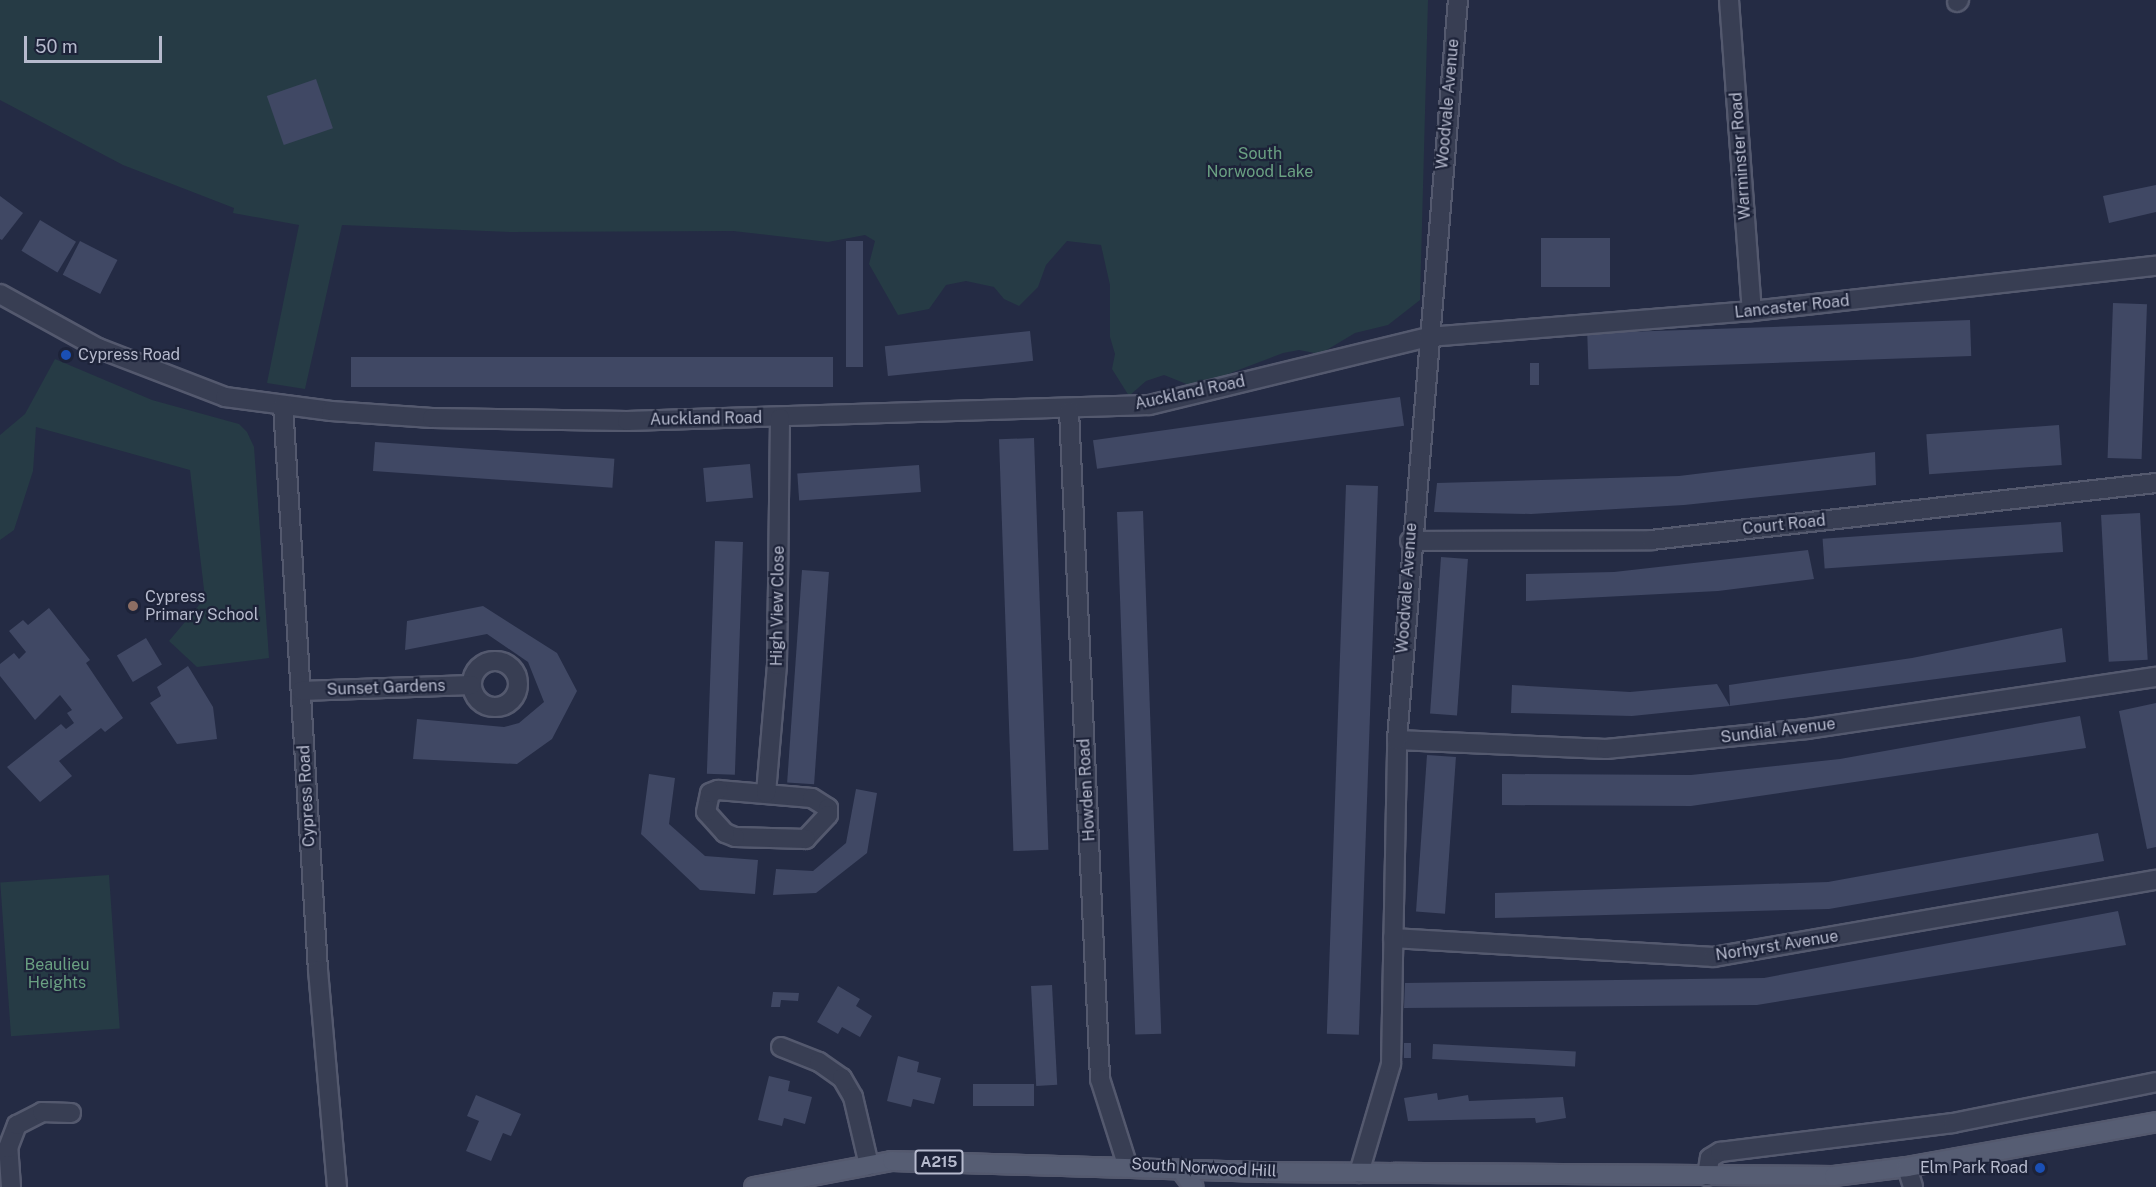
<!DOCTYPE html>
<style>
body{margin:0}
#map{position:relative;width:2156px;height:1187px;overflow:hidden;background:#242b44;font-family:"Public Sans",sans-serif}
div>[style]{position:absolute}
[style*='--x']{left:calc(var(--x)*1px);top:calc(var(--y)*1px);width:calc(var(--w)*1px);rotate:calc(var(--a)*1deg)}
.green>*{inset:0;background:#263b45;transform-origin:0 0}
.building>*{inset:0;background:#404864;transform-origin:0 0}
.roads{filter:drop-shadow(2px 0 #54596e) drop-shadow(-2px 0 #54596e) drop-shadow(0 2px #54596e) drop-shadow(0 -2px #54596e)}
.minor>*{height:18px;margin:-9px;padding:0 9px;transform-origin:9px;border-radius:9px;background:#383e53}
.minor>.ring{margin:-9px;padding:0;box-sizing:content-box;background:none;border:18px solid #383e53;border-radius:50%}
.major>*{height:18px;margin:-9px;padding:0 9px;transform-origin:9px;border-radius:9px;background:#565d73}
.dots>*{width:16px;height:16px;translate:-50% -50%;box-sizing:border-box;border:3px solid #1d2339;border-radius:50%}
span{translate:-50% -50%;white-space:nowrap;text-align:center;line-height:1.15;-webkit-text-stroke:4.5px #1d2339;paint-order:stroke}
.shield-label span{padding:2px 4px;background:#1d2339;border:2px solid;border-radius:4px;-webkit-text-stroke-width:0}
.shield-label{font-size:15px;color:#b6bacd;font-weight:700}
.street-label{font-size:16px;color:#b6bacd}
.park-label{font-size:16px;color:#6aa082}
.poi-label{font-size:16px;color:#b6bacd}
.left{translate:0 -50%;text-align:left}
.right{translate:-100% -50%;text-align:right}
.scale{position:absolute;left:24px;top:36px;width:138px;height:27px;box-sizing:border-box;border:3px solid #b6bacd;border-top:0;padding-left:8px;font-size:18px;line-height:21px;white-space:nowrap;color:#b6bacd;-webkit-text-stroke:4px #1d2339;paint-order:stroke}
</style>
<div id="map">
<div class="green">
<i style="clip-path:polygon(0 0,1428px 0,1420px 300px,1388px 325px,1355px 333px,1320px 354px,1299px 350px,1283px 353px,1194px 387px,1164px 375px,1146px 381px,1129px 396px,1112px 369px,1115px 354px,1110px 337px,1110px 285px,1101px 245px,1067px 241px,1046px 265px,1038px 287px,1019px 306px,1004px 299px,994px 287px,966px 281px,946px 285px,929px 309px,898px 315px,869px 264px,875px 241px,865px 235px,828px 242px,733px 231px,511px 232px,342px 225px,305px 389px,267px 383px,299px 225px,233px 213px,234px 208px,123px 165px,0 100px)"></i>
<i style="clip-path:polygon(55px 359px,152px 400px,239px 424px,247px 432px,254px 447px,269px 658px,197px 667px,169px 641px,205px 598px,190px 470px,36px 427px,33px 471px,14px 530px,0 540px,0 435px,25px 414px)"></i>
<i style="left:109px;top:875px;width:154px;height:109px;rotate:86deg"></i>
</div>
<div class="building">
<i style="left:316px;top:79px;width:52px;height:52px;rotate:71deg"></i>
<i style="clip-path:polygon(2156px 185px,2156px 212px,2109px 223px,2103px 196px)"></i>
<i style="clip-path:polygon(0 196px,23px 213px,2px 240px,0 239px)"></i>
<i style="left:40px;top:220px;width:42px;height:36px;rotate:31deg"></i>
<i style="left:1610px;top:238px;width:49px;height:69px;rotate:90deg"></i>
<i style="left:80px;top:241px;width:42px;height:38px;rotate:27deg"></i>
<i style="left:846px;top:241px;width:17px;height:126px"></i>
<i style="left:2113px;top:303px;width:34px;height:155px;rotate:2deg"></i>
<i style="left:1970px;top:320px;width:36px;height:383px;rotate:88deg"></i>
<i style="left:1030px;top:331px;width:30px;height:146px;rotate:84deg"></i>
<i style="left:351px;top:357px;width:482px;height:30px"></i>
<i style="left:1530px;top:363px;width:9px;height:22px"></i>
<i style="left:1400px;top:397px;width:29px;height:310px;rotate:82deg"></i>
<i style="left:2059px;top:425px;width:40px;height:133px;rotate:86deg"></i>
<i style="left:1034px;top:438px;width:412px;height:35px;rotate:88deg"></i>
<i style="left:375px;top:442px;width:240px;height:29px;rotate:4deg"></i>
<i style="clip-path:polygon(1875px 452px,1876px 485px,1684px 505px,1531px 514px,1434px 512px,1437px 483px,1679px 476px)"></i>
<i style="left:750px;top:464px;width:34px;height:47px;rotate:85deg"></i>
<i style="left:919px;top:465px;width:27px;height:122px;rotate:86deg"></i>
<i style="left:1346px;top:485px;width:32px;height:549px;rotate:2deg"></i>
<i style="left:1143px;top:511px;width:523px;height:26px;rotate:88deg"></i>
<i style="left:2140px;top:513px;width:147px;height:39px;rotate:87deg"></i>
<i style="left:2061px;top:522px;width:30px;height:239px;rotate:86deg"></i>
<i style="left:715px;top:541px;width:28px;height:233px;rotate:2deg"></i>
<i style="clip-path:polygon(1808px 550px,1814px 579px,1718px 591px,1526px 601px,1526px 574px,1614px 572px)"></i>
<i style="left:1441px;top:557px;width:27px;height:157px;rotate:4deg"></i>
<i style="left:802px;top:570px;width:27px;height:213px;rotate:4deg"></i>
<i style="clip-path:polygon(483px 606px,557px 653px,577px 691px,552px 739px,517px 764px,413px 759px,417px 719px,504px 727px,519px 723px,544px 702px,528px 662px,487px 634px,405px 650px,407px 621px)"></i>
<i style="clip-path:polygon(49px 608px,90px 660px,86px 663px,123px 718px,105px 732px,101px 728px,59px 761px,72px 776px,40px 802px,7px 767px,61px 724px,66px 729px,74px 723px,67px 713px,72px 710px,60px 695px,35px 720px,0 676px,0 664px,14px 653px,19px 659px,26px 652px,9px 631px,23px 620px,28px 625px)"></i>
<i style="clip-path:polygon(2062px 628px,2066px 662px,1730px 706px,1729px 685px,1912px 658px)"></i>
<i style="left:146px;top:638px;width:31px;height:34px;rotate:59deg"></i>
<i style="clip-path:polygon(188px 666px,213px 707px,217px 739px,177px 744px,150px 703px,161px 696px,157px 687px)"></i>
<i style="clip-path:polygon(1717px 684px,1730px 706px,1632px 716px,1511px 713px,1512px 685px,1630px 692px)"></i>
<i style="clip-path:polygon(2156px 703px,2156px 847px,2147px 849px,2119px 711px)"></i>
<i style="clip-path:polygon(2080px 716px,2086px 748px,1691px 806px,1502px 805px,1502px 774px,1691px 775px,1840px 759px)"></i>
<i style="left:1427px;top:755px;width:29px;height:157px;rotate:4deg"></i>
<i style="clip-path:polygon(649px 774px,675px 778px,669px 824px,705px 856px,758px 860px,755px 894px,700px 890px,641px 834px)"></i>
<i style="clip-path:polygon(856px 789px,877px 793px,867px 853px,816px 893px,773px 895px,776px 869px,813px 871px,846px 843px)"></i>
<i style="clip-path:polygon(2098px 833px,2104px 861px,1829px 909px,1495px 918px,1495px 893px,1828px 882px)"></i>
<i style="clip-path:polygon(2118px 911px,2126px 945px,1757px 1005px,1404px 1008px,1405px 983px,1764px 978px)"></i>
<i style="left:1052px;top:985px;width:100px;height:21px;rotate:87deg"></i>
<i style="clip-path:polygon(838px 986px,860px 999px,856px 1006px,872px 1016px,860px 1037px,842px 1027px,838px 1034px,817px 1022px)"></i>
<i style="clip-path:polygon(773px 992px,799px 993px,798px 1001px,781px 1000px,780px 1007px,771px 1007px)"></i>
<i style="left:1404px;top:1043px;width:7px;height:15px"></i>
<i style="left:1433px;top:1044px;width:143px;height:15px;rotate:3deg"></i>
<i style="clip-path:polygon(898px 1056px,919px 1062px,917px 1072px,941px 1078px,934px 1104px,913px 1099px,911px 1107px,887px 1101px)"></i>
<i style="clip-path:polygon(769px 1076px,790px 1081px,788px 1091px,812px 1097px,805px 1124px,784px 1118px,782px 1126px,758px 1120px)"></i>
<i style="left:1034px;top:1084px;width:22px;height:61px;rotate:90deg"></i>
<i style="clip-path:polygon(1437px 1093px,1438px 1100px,1468px 1095px,1469px 1101px,1563px 1097px,1566px 1118px,1536px 1123px,1535px 1118px,1408px 1121px,1404px 1098px)"></i>
<i style="clip-path:polygon(476px 1095px,521px 1114px,511px 1136px,503px 1133px,491px 1161px,466px 1151px,479px 1121px,467px 1116px)"></i>
</div>
<div class="roads">
<div class="minor">
<i style="--x:1729;--y:0;--w:312;--a:85.8"></i>
<i style="--x:1957;--y:2;--w:3;--a:-45"></i>
<i style="--x:0;--y:294;--w:112;--a:28.9"></i>
<i style="--x:98;--y:348;--w:136;--a:21.1"></i>
<i style="--x:225;--y:397;--w:107;--a:7.5"></i>
<i style="--x:331;--y:411;--w:101;--a:4"></i>
<i style="--x:432;--y:418;--w:195;--a:0.9"></i>
<i style="--x:627;--y:421;--w:522;--a:-1.76"></i>
<i style="--x:1149;--y:405;--w:287;--a:-13.7"></i>
<i style="--x:1428;--y:337;--w:325;--a:-4.6"></i>
<i style="--x:1752;--y:311;--w:406;--a:-6.4"></i>
<i style="--x:283;--y:405;--w:566;--a:86.46"></i>
<i style="--x:318;--y:970;--w:218;--a:85"></i>
<i style="--x:1069;--y:411;--w:669;--a:87.34"></i>
<i style="--x:1100;--y:1079;--w:89;--a:72.4"></i>
<i style="--x:1410;--y:541;--w:241;--a:-0.2"></i>
<i style="--x:1651;--y:540;--w:508;--a:-6.44"></i>
<i class="ring" style="left:472px;top:661px;width:28px;height:28px"></i>
<i style="--x:301;--y:691;--w:170;--a:-2"></i>
<i style="--x:1397;--y:740;--w:209;--a:2.5"></i>
<i style="--x:1606;--y:749;--w:202;--a:-5.7"></i>
<i style="--x:1807;--y:729;--w:353;--a:-8.5"></i>
<i style="--x:718;--y:790;--w:94;--a:4.9"></i>
<i style="--x:812;--y:798;--w:19;--a:32"></i>
<i style="--x:828;--y:808;--w:7;--a:90"></i>
<i style="--x:828;--y:815;--w:33;--a:133"></i>
<i style="--x:806;--y:839;--w:71;--a:-178.4"></i>
<i style="--x:735;--y:837;--w:11;--a:-158"></i>
<i style="--x:725;--y:833;--w:28;--a:-132"></i>
<i style="--x:706;--y:812;--w:19;--a:-78"></i>
<i style="--x:710;--y:793;--w:9;--a:-21"></i>
<i style="--x:766;--y:793;--w:128;--a:-85.1"></i>
<i style="--x:777;--y:665;--w:247;--a:-89.3"></i>
<i style="--x:1393;--y:938;--w:321;--a:3.4"></i>
<i style="--x:1713;--y:957;--w:450;--a:-9.9"></i>
<i style="--x:781;--y:1047;--w:41;--a:21.5"></i>
<i style="--x:819;--y:1062;--w:28;--a:35"></i>
<i style="--x:842;--y:1078;--w:22;--a:60"></i>
<i style="--x:853;--y:1097;--w:70;--a:76.8"></i>
<i style="--x:1907;--y:1167;--w:21;--a:73"></i>
<i style="--x:1359;--y:1173;--w:114;--a:-73.6"></i>
<i style="--x:1391;--y:1064;--w:324;--a:-88.9"></i>
<i style="--x:1397;--y:740;--w:743;--a:-85.29"></i>
<i style="--x:1707;--y:1176;--w:18;--a:-81"></i>
<i style="--x:1710;--y:1158;--w:12;--a:-31"></i>
<i style="--x:1720;--y:1152;--w:235;--a:-7.1"></i>
<i style="--x:1953;--y:1123;--w:207;--a:-11.4"></i>
<i style="--x:11;--y:1187;--w:39;--a:-94"></i>
<i style="--x:8;--y:1148;--w:25;--a:-69"></i>
<i style="--x:17;--y:1125;--w:28;--a:-27"></i>
<i style="--x:42;--y:1112;--w:29;--a:2"></i>
</div>
<div class="major">
<i style="--x:1181;--y:1170;--w:21;--a:53"></i>
<i style="--x:754;--y:1187;--w:140;--a:-10.7"></i>
<i style="--x:892;--y:1161;--w:375;--a:1.7"></i>
<i style="--x:1267;--y:1172;--w:567;--a:0.4"></i>
<i style="--x:1834;--y:1176;--w:74;--a:-7"></i>
<i style="--x:1907;--y:1167;--w:253;--a:-10.2"></i>
</div>
</div>
<div class="dots">
<i style="left:66px;top:355px;background:#1a4fb4"></i>
<i style="left:133px;top:606px;background:#8d6e63"></i>
<i style="left:2040px;top:1168px;background:#1a4fb4"></i>
</div>
<div class="shield-label">
<span style="left:939px;top:1162px">A215</span>
</div>
<div class="street-label">
<span style="left:1448px;top:104px;rotate:-85deg">Woodvale Avenue</span>
<span style="left:1741px;top:156px;rotate:-94deg">Warminster Road</span>
<span style="left:1792px;top:307px;rotate:-6deg">Lancaster Road</span>
<span style="left:1190px;top:393px;rotate:-12deg">Auckland Road</span>
<span style="left:706px;top:419px;rotate:-1deg">Auckland Road</span>
<span style="left:1784px;top:525px;rotate:-6deg">Court Road</span>
<span style="left:1407px;top:588px;rotate:-86deg">Woodvale Avenue</span>
<span style="left:778px;top:606px;rotate:-89deg">High View Close</span>
<span style="left:386px;top:688px;rotate:-2deg">Sunset Gardens</span>
<span style="left:1778px;top:731px;rotate:-7deg">Sundial Avenue</span>
<span style="left:1087px;top:790px;rotate:-93deg">Howden Road</span>
<span style="left:307px;top:796px;rotate:-93deg">Cypress Road</span>
<span style="left:1777px;top:946px;rotate:-9deg">Norhyrst Avenue</span>
<span style="left:1204px;top:1168px;rotate:3deg">South Norwood Hill</span>
</div>
<div class="park-label">
<span style="left:1260px;top:163px">South<br>Norwood Lake</span>
<span style="left:57px;top:974px">Beaulieu<br>Heights</span>
</div>
<div class="poi-label">
<span class="left" style="left:78px;top:355px">Cypress Road</span>
<span class="left" style="left:145px;top:606px">Cypress<br>Primary School</span>
<span class="right" style="left:2028px;top:1168px">Elm Park Road</span>
</div>
<div class="scale">50 m</div>
</div>
